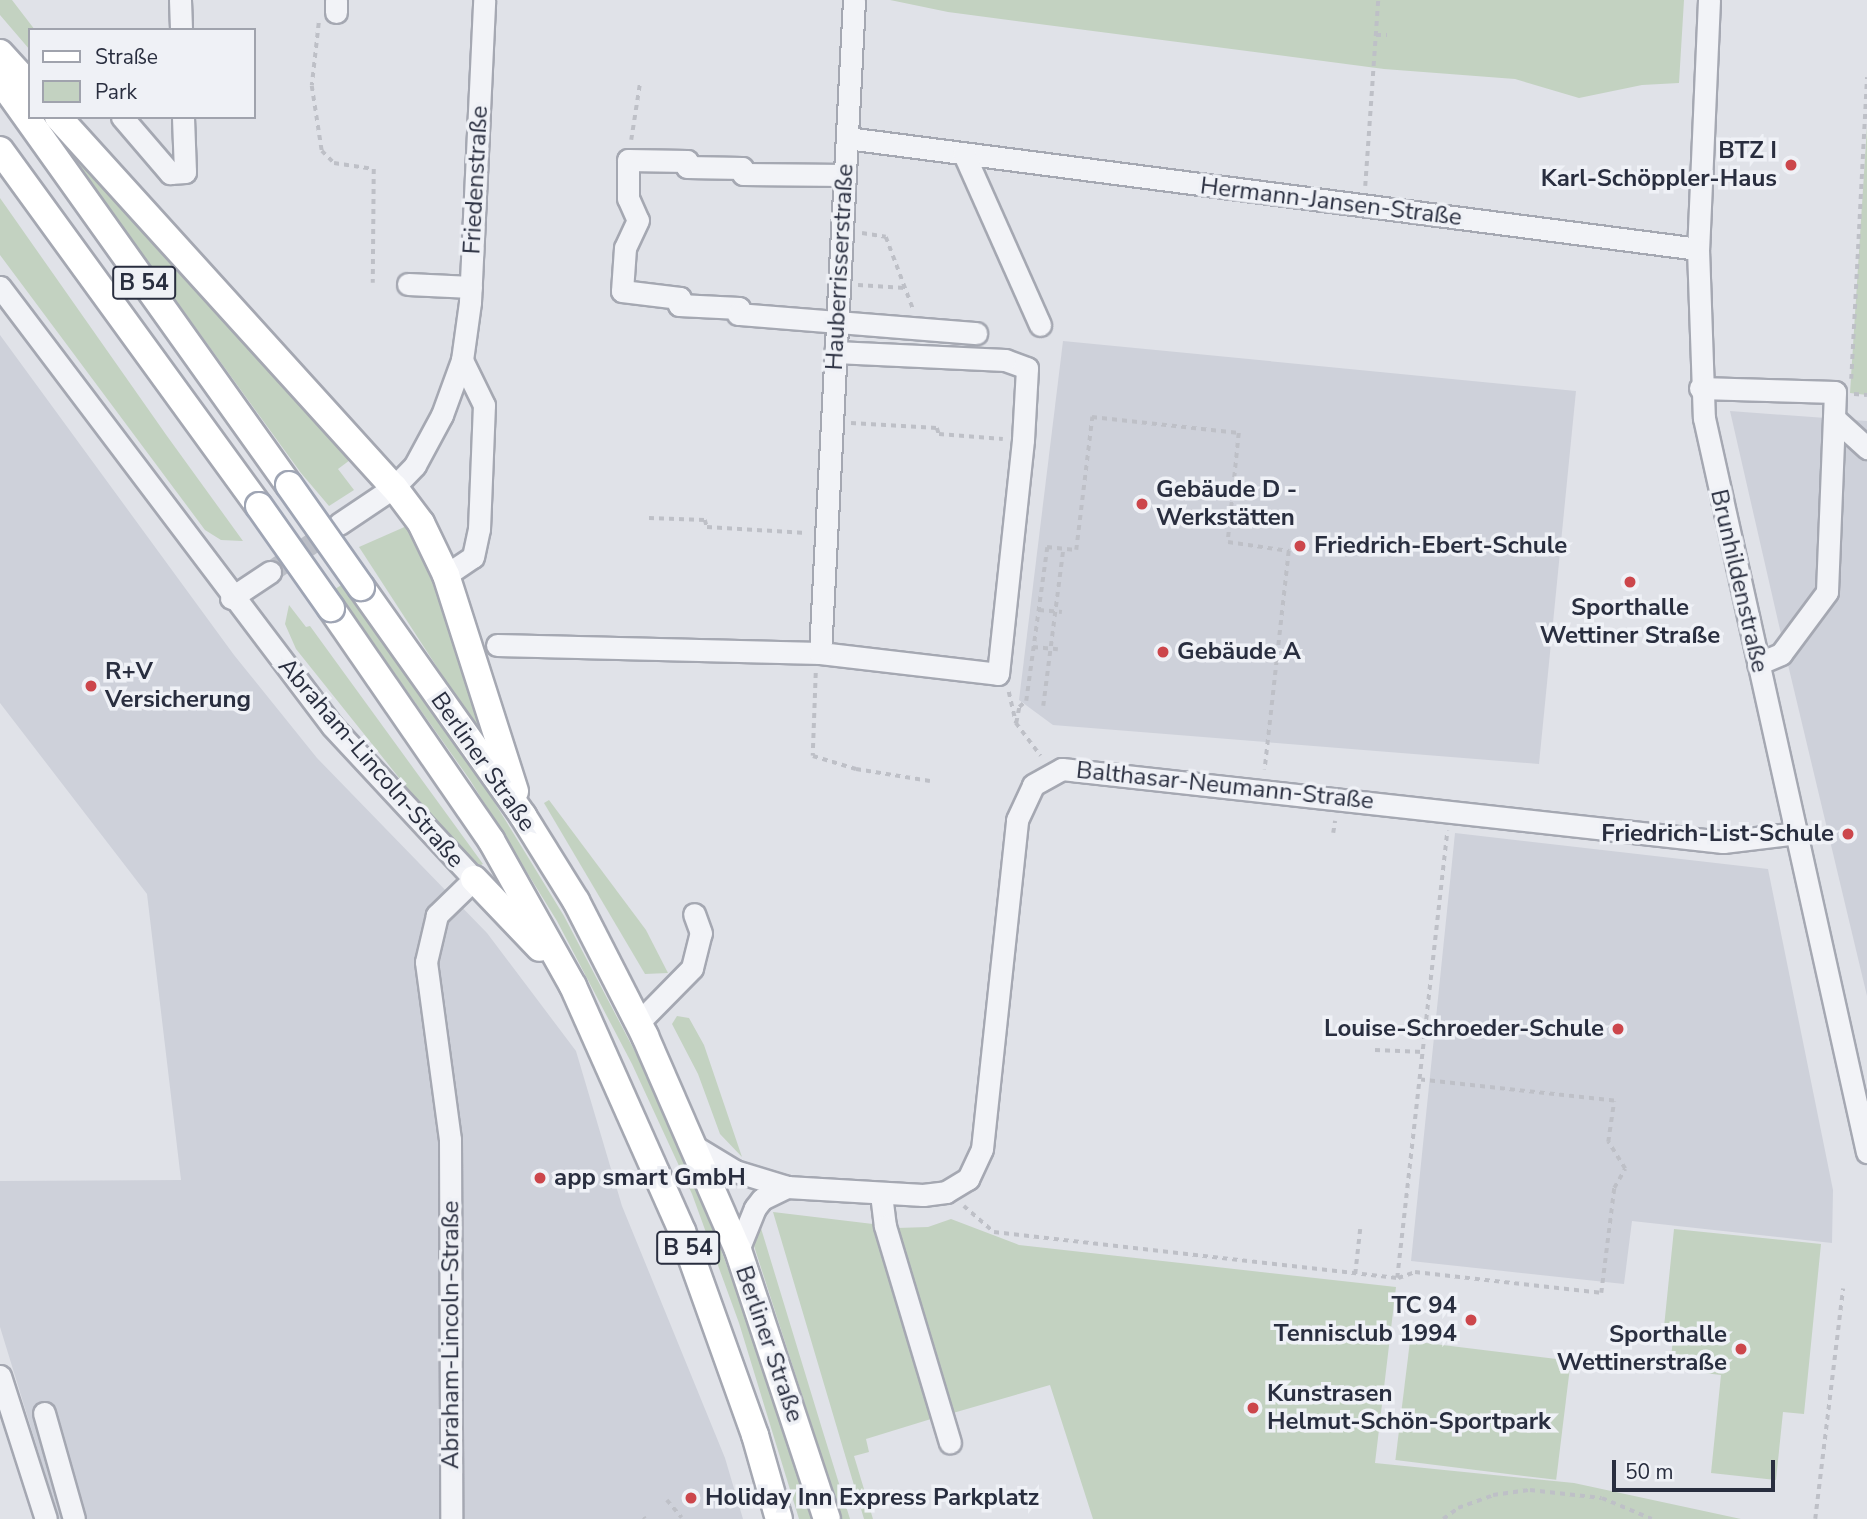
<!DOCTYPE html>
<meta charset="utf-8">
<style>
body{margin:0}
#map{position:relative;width:1867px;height:1519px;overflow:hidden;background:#e0e2e8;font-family:"Nunito Sans",sans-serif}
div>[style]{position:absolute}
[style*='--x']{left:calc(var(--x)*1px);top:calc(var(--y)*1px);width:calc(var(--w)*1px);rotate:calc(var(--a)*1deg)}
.built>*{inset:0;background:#ced1da}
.green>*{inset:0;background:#c3d2c1;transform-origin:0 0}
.minor-tunnel>*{height:21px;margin-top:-10.5px;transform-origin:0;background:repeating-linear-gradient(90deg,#bbbec6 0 21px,transparent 0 31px)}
.path>*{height:3.5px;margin-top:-1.75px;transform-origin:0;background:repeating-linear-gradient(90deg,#bec0c7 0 5px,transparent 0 10px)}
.roads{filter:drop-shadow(2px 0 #a5a8b2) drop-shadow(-2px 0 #a5a8b2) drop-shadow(0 2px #a5a8b2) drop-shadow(0 -2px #a5a8b2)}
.minor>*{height:21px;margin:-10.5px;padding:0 10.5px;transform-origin:10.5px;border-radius:10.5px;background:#f2f3f7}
.major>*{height:26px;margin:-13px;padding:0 13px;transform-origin:13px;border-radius:13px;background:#fff}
.path-bridge>*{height:3.5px;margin-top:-1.75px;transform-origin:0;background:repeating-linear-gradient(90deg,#bec0c7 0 5px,transparent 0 10px)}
.bridges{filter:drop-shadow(2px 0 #9fa5b4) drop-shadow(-2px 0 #9fa5b4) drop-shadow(0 2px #9fa5b4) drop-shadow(0 -2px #9fa5b4)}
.major-bridge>*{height:26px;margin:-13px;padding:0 13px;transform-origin:13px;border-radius:13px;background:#fff}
.dots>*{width:19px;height:19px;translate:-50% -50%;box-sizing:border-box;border:4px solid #eff1f6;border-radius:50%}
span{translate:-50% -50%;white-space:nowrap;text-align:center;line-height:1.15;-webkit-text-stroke:7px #eff1f6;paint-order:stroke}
.shield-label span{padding:2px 5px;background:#eff1f6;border:2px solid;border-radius:5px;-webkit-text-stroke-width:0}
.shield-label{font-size:23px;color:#292e3f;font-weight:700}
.poi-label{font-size:24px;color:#292e3f;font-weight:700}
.right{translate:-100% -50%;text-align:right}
.left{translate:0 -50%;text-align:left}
.street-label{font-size:24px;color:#292e3f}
.legend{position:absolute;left:28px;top:28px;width:228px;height:91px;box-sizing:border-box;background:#eff1f6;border:2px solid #a0a3ad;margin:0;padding:9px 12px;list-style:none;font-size:21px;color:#292e3f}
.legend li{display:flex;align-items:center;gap:14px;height:35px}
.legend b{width:35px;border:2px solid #a0a3ad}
.scale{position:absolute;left:1612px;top:1460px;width:163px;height:32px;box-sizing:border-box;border:4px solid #292e3f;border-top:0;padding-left:9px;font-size:21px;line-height:24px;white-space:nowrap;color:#292e3f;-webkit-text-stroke:5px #eff1f6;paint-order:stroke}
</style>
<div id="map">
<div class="built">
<i style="clip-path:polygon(0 335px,234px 655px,317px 758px,487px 933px,576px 1051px,622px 1206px,725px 1458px,743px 1519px,59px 1519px,0 1327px,0 1181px,181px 1180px,147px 894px,0 703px)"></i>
<i style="clip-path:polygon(1063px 341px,1576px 391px,1539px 764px,1053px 725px,1019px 700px)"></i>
<i style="clip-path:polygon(1730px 411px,1867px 421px,1867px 996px,1789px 669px)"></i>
<i style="clip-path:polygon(1455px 833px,1768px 869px,1833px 1190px,1832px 1243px,1632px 1221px,1624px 1284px,1411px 1261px)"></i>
</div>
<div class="green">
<i style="clip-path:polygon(0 0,12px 0,35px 30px,30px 30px,30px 50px,0 15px)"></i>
<i style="clip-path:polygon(890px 0,1684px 0,1679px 83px,1642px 85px,1579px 98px,1515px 79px,1384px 69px,948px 12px)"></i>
<i style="clip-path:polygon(1867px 126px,1867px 395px,1850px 393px)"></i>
<i style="clip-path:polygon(51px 128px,354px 457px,338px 469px,354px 490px,329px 506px,301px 473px)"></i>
<i style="clip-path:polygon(0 198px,167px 436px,243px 541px,221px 540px,205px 530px,0 255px)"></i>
<i style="clip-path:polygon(409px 525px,436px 581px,485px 741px,359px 547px)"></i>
<i style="clip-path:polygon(343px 584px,479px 777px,564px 916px,641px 1063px,699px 1191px,748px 1322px,811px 1519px,799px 1519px,739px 1323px,692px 1194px,632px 1064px,557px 921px,470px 780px,335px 589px)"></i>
<i style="clip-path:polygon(289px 605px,306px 627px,310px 626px,483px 864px,479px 866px,416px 799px,296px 649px,285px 624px)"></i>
<i style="clip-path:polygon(549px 800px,646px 930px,668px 973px,645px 974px,544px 803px)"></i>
<i style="clip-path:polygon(677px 1016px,689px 1018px,704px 1045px,742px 1157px,720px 1134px,698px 1074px,672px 1024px)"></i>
<i style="clip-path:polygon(773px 1212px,873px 1224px,931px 1419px,866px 1439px,869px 1452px,854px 1456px,873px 1519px,864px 1519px)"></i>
<i style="clip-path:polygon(951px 1219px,1019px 1245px,1396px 1287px,1375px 1463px,1574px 1483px,1741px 1519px,1093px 1519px,1050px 1385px,953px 1413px,897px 1228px,928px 1227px)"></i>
<i style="clip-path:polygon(760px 1225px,823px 1432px,850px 1519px,842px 1519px,754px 1246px)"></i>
<i style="clip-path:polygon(1674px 1229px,1821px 1244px,1804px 1414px,1783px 1412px,1776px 1480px,1711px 1473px,1721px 1375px,1670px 1369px,1674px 1328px,1664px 1327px)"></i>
<i style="left:1410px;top:1341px;width:162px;height:120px;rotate:7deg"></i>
</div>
<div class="minor-tunnel">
<i style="--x:270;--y:572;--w:81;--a:-34.5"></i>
</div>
<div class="path">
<i style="--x:319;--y:23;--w:63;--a:96.3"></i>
<i style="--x:312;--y:86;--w:66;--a:81.3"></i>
<i style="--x:322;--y:151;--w:17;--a:45"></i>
<i style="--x:334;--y:163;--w:40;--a:8.5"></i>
<i style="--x:374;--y:169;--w:114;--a:90.5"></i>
<i style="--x:1376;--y:35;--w:11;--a:0"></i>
<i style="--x:631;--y:140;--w:59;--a:-81.2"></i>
<i style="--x:1365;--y:186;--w:186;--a:-86"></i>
<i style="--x:862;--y:233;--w:24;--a:9"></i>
<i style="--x:886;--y:237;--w:77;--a:69.4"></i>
<i style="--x:858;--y:285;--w:47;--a:3.7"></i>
<i style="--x:1851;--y:379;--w:302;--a:-87"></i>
<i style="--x:1854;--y:394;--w:13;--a:4"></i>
<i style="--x:851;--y:423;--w:86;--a:3.3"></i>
<i style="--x:937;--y:428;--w:6;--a:72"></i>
<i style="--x:939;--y:434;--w:64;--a:4.5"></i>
<i style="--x:649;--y:518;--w:56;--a:2"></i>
<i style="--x:705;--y:520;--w:7;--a:74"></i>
<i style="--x:707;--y:527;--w:99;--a:3.5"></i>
<i style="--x:816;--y:673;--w:83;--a:92.1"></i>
<i style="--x:813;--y:756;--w:45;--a:16.8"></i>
<i style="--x:856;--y:769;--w:75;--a:9.2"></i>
<i style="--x:1009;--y:692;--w:32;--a:77"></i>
<i style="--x:1016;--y:723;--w:41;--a:52.9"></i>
<i style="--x:1043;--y:706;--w:158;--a:-82.7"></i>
<i style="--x:1016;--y:723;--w:16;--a:-79"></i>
<i style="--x:1019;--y:707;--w:9;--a:-41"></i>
<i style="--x:1026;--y:701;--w:155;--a:-82.2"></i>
<i style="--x:1047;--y:547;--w:29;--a:6"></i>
<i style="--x:1076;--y:550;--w:134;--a:-83.1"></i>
<i style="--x:1092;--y:417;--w:148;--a:6.2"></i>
<i style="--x:1239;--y:433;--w:110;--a:95.8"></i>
<i style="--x:1228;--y:542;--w:62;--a:8.4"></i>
<i style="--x:1289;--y:551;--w:220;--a:96.3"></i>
<i style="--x:1333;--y:833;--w:12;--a:-81"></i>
<i style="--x:1375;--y:1050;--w:49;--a:2.3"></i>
<i style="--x:964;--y:1206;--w:40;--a:41"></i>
<i style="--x:994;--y:1232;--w:406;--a:6.5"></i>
<i style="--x:1397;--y:1278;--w:450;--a:-83.6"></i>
<i style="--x:1355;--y:1274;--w:45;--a:-83.7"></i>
<i style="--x:1398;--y:1278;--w:18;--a:-19"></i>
<i style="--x:1415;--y:1272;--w:187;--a:6.4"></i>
<i style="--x:1601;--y:1293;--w:106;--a:-82.9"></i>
<i style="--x:1614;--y:1188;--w:22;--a:-60"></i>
<i style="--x:1625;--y:1169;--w:32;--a:-122"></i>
<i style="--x:1608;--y:1142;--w:41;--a:-81.7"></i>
<i style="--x:1614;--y:1101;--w:194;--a:-173.8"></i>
<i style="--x:667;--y:1500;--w:23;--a:50"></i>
<i style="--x:644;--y:1517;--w:2;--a:63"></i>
<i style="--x:1443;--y:1519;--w:19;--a:-36"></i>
<i style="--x:1458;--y:1508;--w:37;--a:-20"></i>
<i style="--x:1493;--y:1495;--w:37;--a:-8"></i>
<i style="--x:1530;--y:1490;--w:72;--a:6.3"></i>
<i style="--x:1602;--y:1498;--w:54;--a:22.8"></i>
<i style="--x:1815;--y:1519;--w:232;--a:-83.1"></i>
</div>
<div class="roads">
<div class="minor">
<i style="--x:180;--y:0;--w:30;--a:88"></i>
<i style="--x:1709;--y:0;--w:249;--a:92.5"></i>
<i style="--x:1698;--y:249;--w:169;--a:88"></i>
<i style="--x:1704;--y:418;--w:752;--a:77.48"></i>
<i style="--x:336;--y:12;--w:12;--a:-90"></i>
<i style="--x:122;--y:117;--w:74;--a:49.4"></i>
<i style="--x:170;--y:173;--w:15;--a:-4"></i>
<i style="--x:185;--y:172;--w:55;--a:-92.1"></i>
<i style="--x:847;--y:138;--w:858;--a:7.43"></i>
<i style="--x:964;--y:154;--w:187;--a:66"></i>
<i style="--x:845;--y:175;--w:102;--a:-179.4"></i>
<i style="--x:743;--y:174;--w:6;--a:-99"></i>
<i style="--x:742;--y:168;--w:55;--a:-179"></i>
<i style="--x:687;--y:167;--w:6;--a:-90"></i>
<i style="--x:687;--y:161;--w:59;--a:-179"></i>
<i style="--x:628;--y:160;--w:38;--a:90"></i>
<i style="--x:628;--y:198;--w:24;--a:66"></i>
<i style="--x:638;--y:220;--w:31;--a:115"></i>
<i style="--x:625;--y:248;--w:43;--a:94"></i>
<i style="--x:622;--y:291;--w:58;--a:6.9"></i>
<i style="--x:680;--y:298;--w:7;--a:98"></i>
<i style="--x:679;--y:305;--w:60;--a:2.9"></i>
<i style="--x:739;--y:308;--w:6;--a:99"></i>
<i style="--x:738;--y:314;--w:239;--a:4.6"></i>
<i style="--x:408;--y:284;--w:63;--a:2.7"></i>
<i style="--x:0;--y:287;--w:550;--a:52.9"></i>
<i style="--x:332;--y:726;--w:209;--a:47.1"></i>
<i style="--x:474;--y:879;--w:52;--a:135.8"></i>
<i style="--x:437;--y:915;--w:48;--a:103.2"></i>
<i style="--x:426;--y:962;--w:179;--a:82.3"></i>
<i style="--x:450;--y:1139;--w:380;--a:89.8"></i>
<i style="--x:1700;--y:388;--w:135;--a:1.7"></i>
<i style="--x:1835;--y:392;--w:200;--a:92.3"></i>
<i style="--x:1827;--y:592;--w:77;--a:126.6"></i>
<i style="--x:1781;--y:654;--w:25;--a:157"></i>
<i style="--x:1834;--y:418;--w:45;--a:42.3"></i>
<i style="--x:339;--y:524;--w:66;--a:-33.9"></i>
<i style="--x:394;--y:487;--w:30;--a:-46"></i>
<i style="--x:415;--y:465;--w:57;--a:-61.6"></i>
<i style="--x:442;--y:415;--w:59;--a:-70"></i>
<i style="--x:462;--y:360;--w:59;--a:-82.1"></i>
<i style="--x:470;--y:302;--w:302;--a:-87.3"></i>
<i style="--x:446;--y:575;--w:32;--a:-34"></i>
<i style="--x:473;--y:557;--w:29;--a:-78"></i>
<i style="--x:479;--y:529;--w:124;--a:-87.7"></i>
<i style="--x:484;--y:405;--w:50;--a:-116.1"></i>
<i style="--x:231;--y:598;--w:47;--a:-33.7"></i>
<i style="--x:497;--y:645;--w:323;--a:1.4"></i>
<i style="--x:820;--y:653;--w:179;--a:6.7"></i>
<i style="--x:998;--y:674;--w:235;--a:-83.9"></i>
<i style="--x:1023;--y:440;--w:72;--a:-86.8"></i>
<i style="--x:1027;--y:368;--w:23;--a:-160"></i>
<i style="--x:1005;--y:360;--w:170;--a:-177.3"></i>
<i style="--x:820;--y:653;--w:654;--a:-87.02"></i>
<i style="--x:638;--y:1023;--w:77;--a:-45.5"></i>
<i style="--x:692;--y:968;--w:36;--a:-76"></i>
<i style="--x:701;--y:933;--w:20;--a:-110"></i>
<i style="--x:697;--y:1148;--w:44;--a:31.2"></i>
<i style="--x:735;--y:1171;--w:54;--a:17.1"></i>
<i style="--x:787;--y:1187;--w:136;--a:3.4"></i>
<i style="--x:923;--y:1195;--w:23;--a:-7"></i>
<i style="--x:946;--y:1192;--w:26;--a:-31"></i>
<i style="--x:968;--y:1179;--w:33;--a:-65"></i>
<i style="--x:982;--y:1149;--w:331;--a:-83.9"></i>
<i style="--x:1017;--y:820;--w:38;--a:-65"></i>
<i style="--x:1033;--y:785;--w:33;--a:-29"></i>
<i style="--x:1062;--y:769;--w:665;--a:6.3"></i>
<i style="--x:1723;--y:842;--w:75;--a:-6.9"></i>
<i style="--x:881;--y:1194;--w:32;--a:83"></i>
<i style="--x:885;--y:1226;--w:226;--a:73.3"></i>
<i style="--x:738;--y:1250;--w:45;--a:-68"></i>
<i style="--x:755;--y:1208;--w:11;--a:-52"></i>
<i style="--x:762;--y:1199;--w:28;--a:-26"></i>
<i style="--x:0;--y:1376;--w:150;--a:72.2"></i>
<i style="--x:44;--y:1413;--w:110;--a:74.2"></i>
</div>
<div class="major">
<i style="--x:0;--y:53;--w:45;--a:47.7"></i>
<i style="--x:0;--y:80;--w:498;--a:54.5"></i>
<i style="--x:58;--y:117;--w:500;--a:47.8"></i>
<i style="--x:394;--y:487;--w:45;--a:53.1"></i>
<i style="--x:421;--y:523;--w:58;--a:64.3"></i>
<i style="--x:446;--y:575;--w:227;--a:72.3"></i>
<i style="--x:0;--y:150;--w:440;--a:54"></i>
<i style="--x:361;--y:587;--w:281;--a:54.7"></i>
<i style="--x:523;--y:816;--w:100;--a:58.1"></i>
<i style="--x:576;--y:901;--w:152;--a:62.9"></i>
<i style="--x:645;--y:1036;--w:233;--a:66.5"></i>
<i style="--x:738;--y:1250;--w:283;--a:71.7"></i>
<i style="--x:331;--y:608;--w:282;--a:55.4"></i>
<i style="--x:491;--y:840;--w:167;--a:60.7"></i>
<i style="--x:573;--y:986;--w:268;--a:66"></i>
<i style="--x:682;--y:1231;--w:217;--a:70.3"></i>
<i style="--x:755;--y:1435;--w:87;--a:74.1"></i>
<i style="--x:474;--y:879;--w:95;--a:46.3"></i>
</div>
</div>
<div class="path-bridge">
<i style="--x:1039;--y:610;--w:23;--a:5"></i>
<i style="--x:1033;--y:647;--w:25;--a:5"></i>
</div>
<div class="bridges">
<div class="major-bridge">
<i style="--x:289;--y:485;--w:125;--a:54.8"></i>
<i style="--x:259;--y:506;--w:125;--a:54.8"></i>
</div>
</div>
<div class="dots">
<i style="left:1791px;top:165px;background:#cc464b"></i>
<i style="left:1142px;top:504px;background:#cc464b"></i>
<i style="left:1300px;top:546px;background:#cc464b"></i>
<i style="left:1630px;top:582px;background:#cc464b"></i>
<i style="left:1163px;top:652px;background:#cc464b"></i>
<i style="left:91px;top:686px;background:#cc464b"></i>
<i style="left:1848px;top:834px;background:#cc464b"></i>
<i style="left:1618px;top:1029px;background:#cc464b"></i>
<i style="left:540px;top:1178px;background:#cc464b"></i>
<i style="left:1471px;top:1320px;background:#cc464b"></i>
<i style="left:1741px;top:1349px;background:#cc464b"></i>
<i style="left:1253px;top:1408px;background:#cc464b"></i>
<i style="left:691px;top:1498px;background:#cc464b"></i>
</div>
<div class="shield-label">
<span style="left:144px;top:283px">B 54</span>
<span style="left:688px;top:1248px">B 54</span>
</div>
<div class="poi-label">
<span class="right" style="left:1777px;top:165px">BTZ I<br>Karl-Schöppler-Haus</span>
<span class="left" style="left:1156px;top:504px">Gebäude D -<br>Werkstätten</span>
<span class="left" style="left:1314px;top:546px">Friedrich-Ebert-Schule</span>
<span style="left:1630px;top:622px">Sporthalle<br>Wettiner Straße</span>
<span class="left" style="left:1177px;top:652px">Gebäude A</span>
<span class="left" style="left:105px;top:686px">R+V<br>Versicherung</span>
<span class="right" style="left:1834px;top:834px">Friedrich-List-Schule</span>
<span class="right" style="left:1604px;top:1029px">Louise-Schroeder-Schule</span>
<span class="left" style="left:554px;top:1178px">app smart GmbH</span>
<span class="right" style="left:1457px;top:1320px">TC 94<br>Tennisclub 1994</span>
<span class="right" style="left:1727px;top:1349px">Sporthalle<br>Wettinerstraße</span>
<span class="left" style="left:1267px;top:1408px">Kunstrasen<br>Helmut-Schön-Sportpark</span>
<span class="left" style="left:705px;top:1498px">Holiday Inn Express Parkplatz</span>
</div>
<div class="street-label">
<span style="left:476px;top:180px;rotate:-87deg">Friedenstraße</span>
<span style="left:1331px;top:202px;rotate:7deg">Hermann-Jansen-Straße</span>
<span style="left:840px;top:267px;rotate:-87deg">Hauberrisserstraße</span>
<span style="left:1739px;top:581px;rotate:77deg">Brunhildenstraße</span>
<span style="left:483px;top:762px;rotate:55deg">Berliner Straße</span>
<span style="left:371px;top:763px;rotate:49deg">Abraham-Lincoln-Straße</span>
<span style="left:1225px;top:786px;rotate:6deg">Balthasar-Neumann-Straße</span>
<span style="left:451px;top:1335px;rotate:-90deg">Abraham-Lincoln-Straße</span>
<span style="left:769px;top:1344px;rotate:71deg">Berliner Straße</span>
</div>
<ul class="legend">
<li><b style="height:9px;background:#fff"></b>Straße</li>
<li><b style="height:19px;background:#c3d2c1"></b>Park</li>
</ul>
<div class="scale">50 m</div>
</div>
